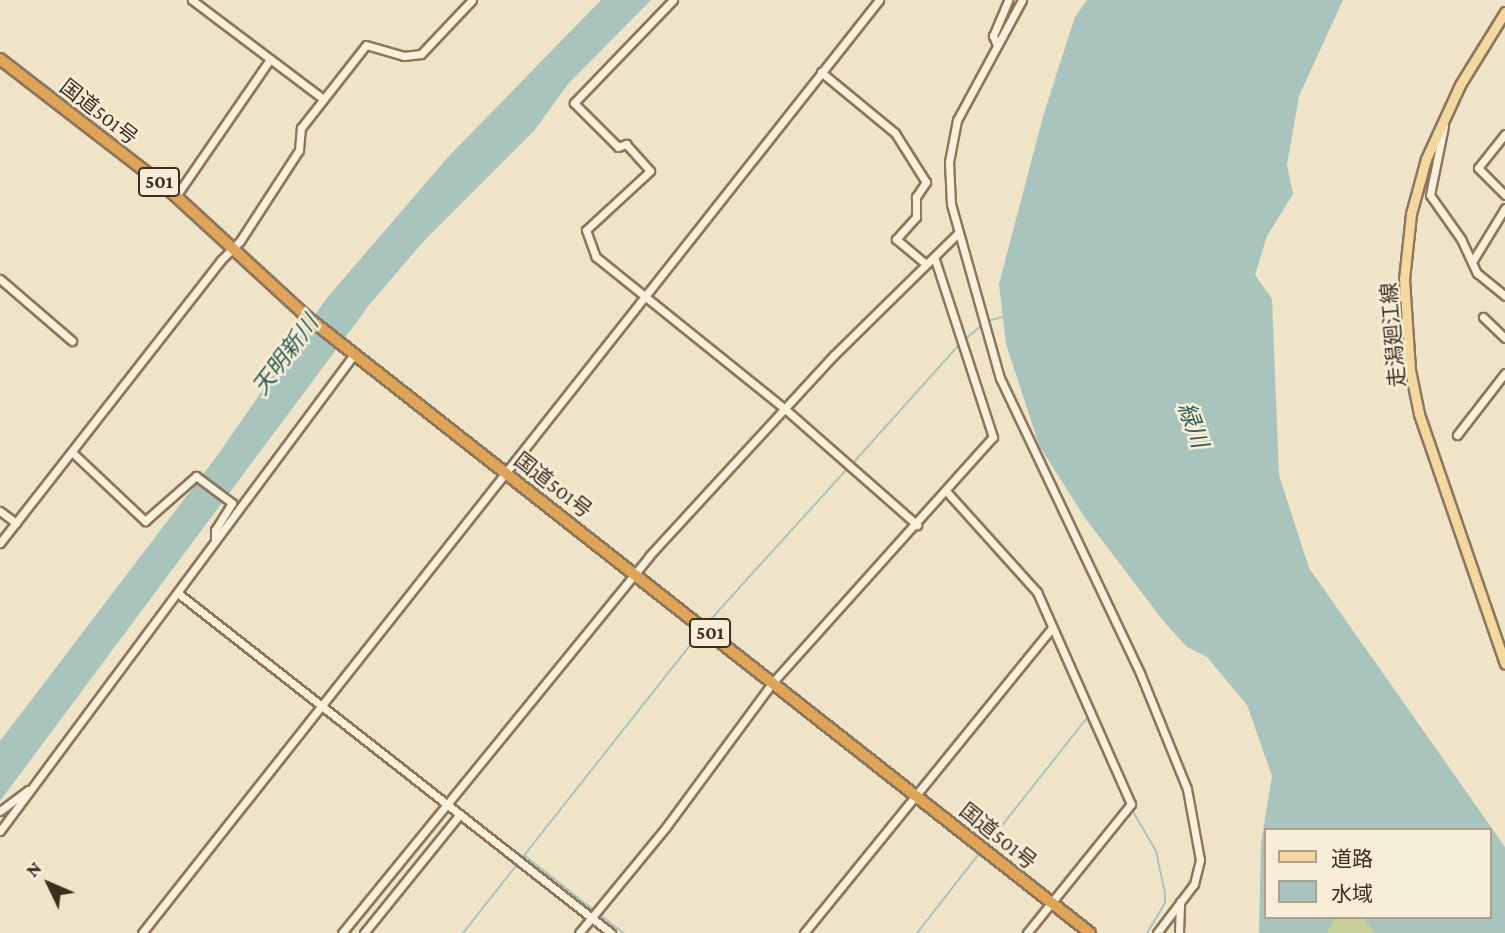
<!DOCTYPE html>
<meta charset="utf-8">
<style>
body{margin:0}
#map{position:relative;width:1505px;height:933px;overflow:hidden;background:#f0e4c8;font-family:"Crimson Pro","Noto Sans JP",serif}
div>[style]{position:absolute}
[style*='--x']{left:calc(var(--x)*1px);top:calc(var(--y)*1px);width:calc(var(--w)*1px);rotate:calc(var(--a)*1deg)}
.green>*{inset:0;background:#c9cf9b}
.water>*{inset:0;background:#a9c4bc}
.stream>*{height:2px;margin:-1px;padding:0 1px;transform-origin:1px;border-radius:1px;background:#a9c4bc}
.roads{filter:drop-shadow(2px 0 #8d765c) drop-shadow(-2px 0 #8d765c) drop-shadow(0 2px #8d765c) drop-shadow(0 -2px #8d765c)}
.minor>*{height:7px;margin:-3.5px;padding:0 3.5px;transform-origin:3.5px;border-radius:3.5px;background:#faf1dc}
.major>*{height:9px;margin:-4.5px;padding:0 4.5px;transform-origin:4.5px;border-radius:4.5px;background:#f3d9a0}
.highway>*{height:10px;margin:-5px;padding:0 5px;transform-origin:5px;border-radius:5px;background:#e0a458}
span{translate:-50% -50%;white-space:nowrap;text-align:center;line-height:1.15;-webkit-text-stroke:5px #f7eed8;paint-order:stroke}
.shield-label span{padding:2px 5px;background:#f7eed8;border:2px solid;border-radius:5px;-webkit-text-stroke-width:0}
.shield-label{font-size:19px;color:#3d2e20;font-weight:700}
.street-label{font-size:21px;color:#3d2e20}
.water-label{font-size:23px;color:#2f5d5a;font-style:italic}
.legend{position:absolute;left:1264px;top:828px;width:228px;height:91px;box-sizing:border-box;background:#f7eed8;border:2px solid #ada18e;margin:0;padding:9px 12px;list-style:none;font-size:21px;color:#3d2e20}
.legend li{display:flex;align-items:center;gap:14px;height:35px}
.legend b{width:35px;border:2px solid #ada18e}
.north{position:absolute;left:14px;top:849px;width:70px;height:70px;-webkit-text-stroke:5px #f7eed8;paint-order:stroke;rotate:314deg;font-size:19px;font-weight:700;line-height:28px;text-align:center;color:#3d2e20}
.north::after{content:'';display:block;margin:auto;width:24px;height:32px;background:#3d2e20;clip-path:polygon(50% 0,100% 100%,50% 72%,0 100%)}
</style>
<div id="map">
<div class="green">
<i style="clip-path:polygon(1337px 917px,1361px 917px,1375px 933px,1327px 933px)"></i>
</div>
<div class="water">
<i style="clip-path:polygon(601px 0,651px 0,568px 84px,534px 131px,422px 243px,370px 304px,0 801px,0 741px,217px 456px,326px 299px,449px 156px)"></i>
<i style="clip-path:polygon(1087px 0,1343px 0,1299px 96px,1287px 165px,1293px 194px,1267px 236px,1255px 275px,1272px 299px,1279px 475px,1309px 568px,1505px 847px,1505px 933px,1375px 933px,1361px 917px,1489px 917px,1489px 830px,1265px 830px,1265px 917px,1337px 917px,1327px 933px,1259px 933px,1261px 843px,1272px 776px,1247px 705px,1207px 657px,1187px 647px,1165px 623px,1085px 518px,1039px 445px,1006px 344px,999px 284px,1044px 113px,1075px 17px)"></i>
</div>
<div class="stream">
<i style="--x:988;--y:321;--w:15;--a:-16"></i>
<i style="--x:963;--y:341;--w:26;--a:-40"></i>
<i style="--x:853;--y:463;--w:159;--a:-48.1"></i>
<i style="--x:711;--y:619;--w:205;--a:-47.8"></i>
<i style="--x:1131;--y:808;--w:50;--a:59.8"></i>
<i style="--x:1156;--y:851;--w:43;--a:77.9"></i>
<i style="--x:1165;--y:893;--w:10;--a:90"></i>
<i style="--x:1165;--y:903;--w:35;--a:121"></i>
<i style="--x:985;--y:847;--w:164;--a:-51.7"></i>
<i style="--x:1087;--y:718;--w:81;--a:64.4"></i>
<i style="--x:525;--y:856;--w:89;--a:38.2"></i>
<i style="--x:522;--y:858;--w:285;--a:-51.7"></i>
<i style="--x:599;--y:914;--w:31;--a:38"></i>
<i style="--x:463;--y:933;--w:89;--a:-51.8"></i>
<i style="--x:917;--y:933;--w:104;--a:-52"></i>
</div>
<div class="roads">
<div class="minor">
<i style="--x:192;--y:0;--w:163;--a:37"></i>
<i style="--x:673;--y:0;--w:143;--a:133.9"></i>
<i style="--x:574;--y:103;--w:62;--a:45"></i>
<i style="--x:618;--y:147;--w:9;--a:-21"></i>
<i style="--x:626;--y:144;--w:36;--a:48"></i>
<i style="--x:650;--y:171;--w:87;--a:137.3"></i>
<i style="--x:586;--y:230;--w:29;--a:70"></i>
<i style="--x:596;--y:257;--w:243;--a:38.8"></i>
<i style="--x:785;--y:409;--w:176;--a:41.3"></i>
<i style="--x:1022;--y:0;--w:136;--a:118.4"></i>
<i style="--x:957;--y:120;--w:43;--a:100.8"></i>
<i style="--x:949;--y:162;--w:42;--a:87.3"></i>
<i style="--x:951;--y:204;--w:181;--a:74.3"></i>
<i style="--x:1000;--y:378;--w:327;--a:64.6"></i>
<i style="--x:1140;--y:673;--w:125;--a:67.9"></i>
<i style="--x:1187;--y:789;--w:72;--a:79.6"></i>
<i style="--x:1200;--y:860;--w:25;--a:104"></i>
<i style="--x:1194;--y:884;--w:61;--a:127.1"></i>
<i style="--x:996;--y:43;--w:8;--a:-113"></i>
<i style="--x:993;--y:36;--w:39;--a:-67"></i>
<i style="--x:821;--y:72;--w:96;--a:39.5"></i>
<i style="--x:895;--y:133;--w:58;--a:57.7"></i>
<i style="--x:926;--y:182;--w:18;--a:124"></i>
<i style="--x:916;--y:197;--w:20;--a:90"></i>
<i style="--x:916;--y:217;--w:30;--a:132"></i>
<i style="--x:896;--y:239;--w:39;--a:40"></i>
<i style="--x:1444;--y:126;--w:70;--a:101.5"></i>
<i style="--x:1430;--y:195;--w:54;--a:54.8"></i>
<i style="--x:1461;--y:239;--w:38;--a:65"></i>
<i style="--x:1477;--y:273;--w:36;--a:39"></i>
<i style="--x:1505;--y:134;--w:43;--a:128.5"></i>
<i style="--x:1478;--y:168;--w:38;--a:45"></i>
<i style="--x:176;--y:196;--w:166;--a:-55.5"></i>
<i style="--x:1472;--y:262;--w:63;--a:-58.6"></i>
<i style="--x:0;--y:279;--w:95;--a:40.7"></i>
<i style="--x:1483;--y:317;--w:30;--a:44"></i>
<i style="--x:1457;--y:435;--w:78;--a:-52.3"></i>
<i style="--x:74;--y:454;--w:98;--a:43.3"></i>
<i style="--x:145;--y:521;--w:68;--a:-41.4"></i>
<i style="--x:196;--y:476;--w:45;--a:36.9"></i>
<i style="--x:232;--y:503;--w:32;--a:122"></i>
<i style="--x:215;--y:530;--w:11;--a:90"></i>
<i style="--x:947;--y:492;--w:135;--a:48"></i>
<i style="--x:1037;--y:592;--w:232;--a:66.1"></i>
<i style="--x:1131;--y:804;--w:166;--a:128.9"></i>
<i style="--x:0;--y:511;--w:20;--a:37"></i>
<i style="--x:0;--y:543;--w:358;--a:-52"></i>
<i style="--x:220;--y:261;--w:28;--a:-45"></i>
<i style="--x:240;--y:241;--w:108;--a:-57"></i>
<i style="--x:299;--y:150;--w:22;--a:-85"></i>
<i style="--x:301;--y:128;--w:105;--a:-51.9"></i>
<i style="--x:366;--y:45;--w:40;--a:16"></i>
<i style="--x:404;--y:56;--w:17;--a:-7"></i>
<i style="--x:421;--y:54;--w:74;--a:-46.6"></i>
<i style="--x:179;--y:594;--w:549;--a:38.12"></i>
<i style="--x:0;--y:811;--w:35;--a:-37"></i>
<i style="--x:0;--y:831;--w:595;--a:-53.4"></i>
<i style="--x:142;--y:933;--w:1189;--a:-51.69"></i>
<i style="--x:342;--y:933;--w:486;--a:-50.8"></i>
<i style="--x:649;--y:556;--w:273;--a:-47.4"></i>
<i style="--x:834;--y:355;--w:173;--a:-44.5"></i>
<i style="--x:364;--y:933;--w:153;--a:-51.1"></i>
<i style="--x:579;--y:933;--w:137;--a:-50.6"></i>
<i style="--x:666;--y:827;--w:180;--a:-53.6"></i>
<i style="--x:773;--y:682;--w:329;--a:-48.1"></i>
<i style="--x:993;--y:437;--w:189;--a:-108.1"></i>
<i style="--x:804;--y:933;--w:393;--a:-50.9"></i>
<i style="--x:1179;--y:933;--w:31;--a:-88"></i>
</div>
<div class="major">
<i style="--x:1505;--y:12;--w:86;--a:121.7"></i>
<i style="--x:1460;--y:85;--w:81;--a:114.7"></i>
<i style="--x:1426;--y:159;--w:57;--a:105.3"></i>
<i style="--x:1411;--y:214;--w:65;--a:96.1"></i>
<i style="--x:1404;--y:279;--w:91;--a:86.2"></i>
<i style="--x:1410;--y:370;--w:45;--a:78.4"></i>
<i style="--x:1419;--y:414;--w:264;--a:71"></i>
</div>
<div class="highway">
<i style="--x:0;--y:59;--w:212;--a:37.7"></i>
<i style="--x:168;--y:189;--w:189;--a:42.6"></i>
<i style="--x:307;--y:317;--w:996;--a:38.19"></i>
</div>
</div>
<div class="shield-label">
<span style="left:159px;top:182px">501</span>
<span style="left:710px;top:633px">501</span>
</div>
<div class="street-label">
<span style="left:99px;top:112px;rotate:38deg">国道501号</span>
<span style="left:1393px;top:335px;rotate:-95deg">走潟廻江線</span>
<span style="left:553px;top:485px;rotate:38deg">国道501号</span>
<span style="left:998px;top:836px;rotate:39deg">国道501号</span>
</div>
<div class="water-label">
<span style="left:285px;top:355px;rotate:-53deg">天明新川</span>
<span style="left:1193px;top:425px;rotate:70deg">緑川</span>
</div>
<ul class="legend">
<li><b style="height:9px;background:#f3d9a0"></b>道路</li>
<li><b style="height:19px;background:#a9c4bc"></b>水域</li>
</ul>
<div class="north">N</div>
</div>
